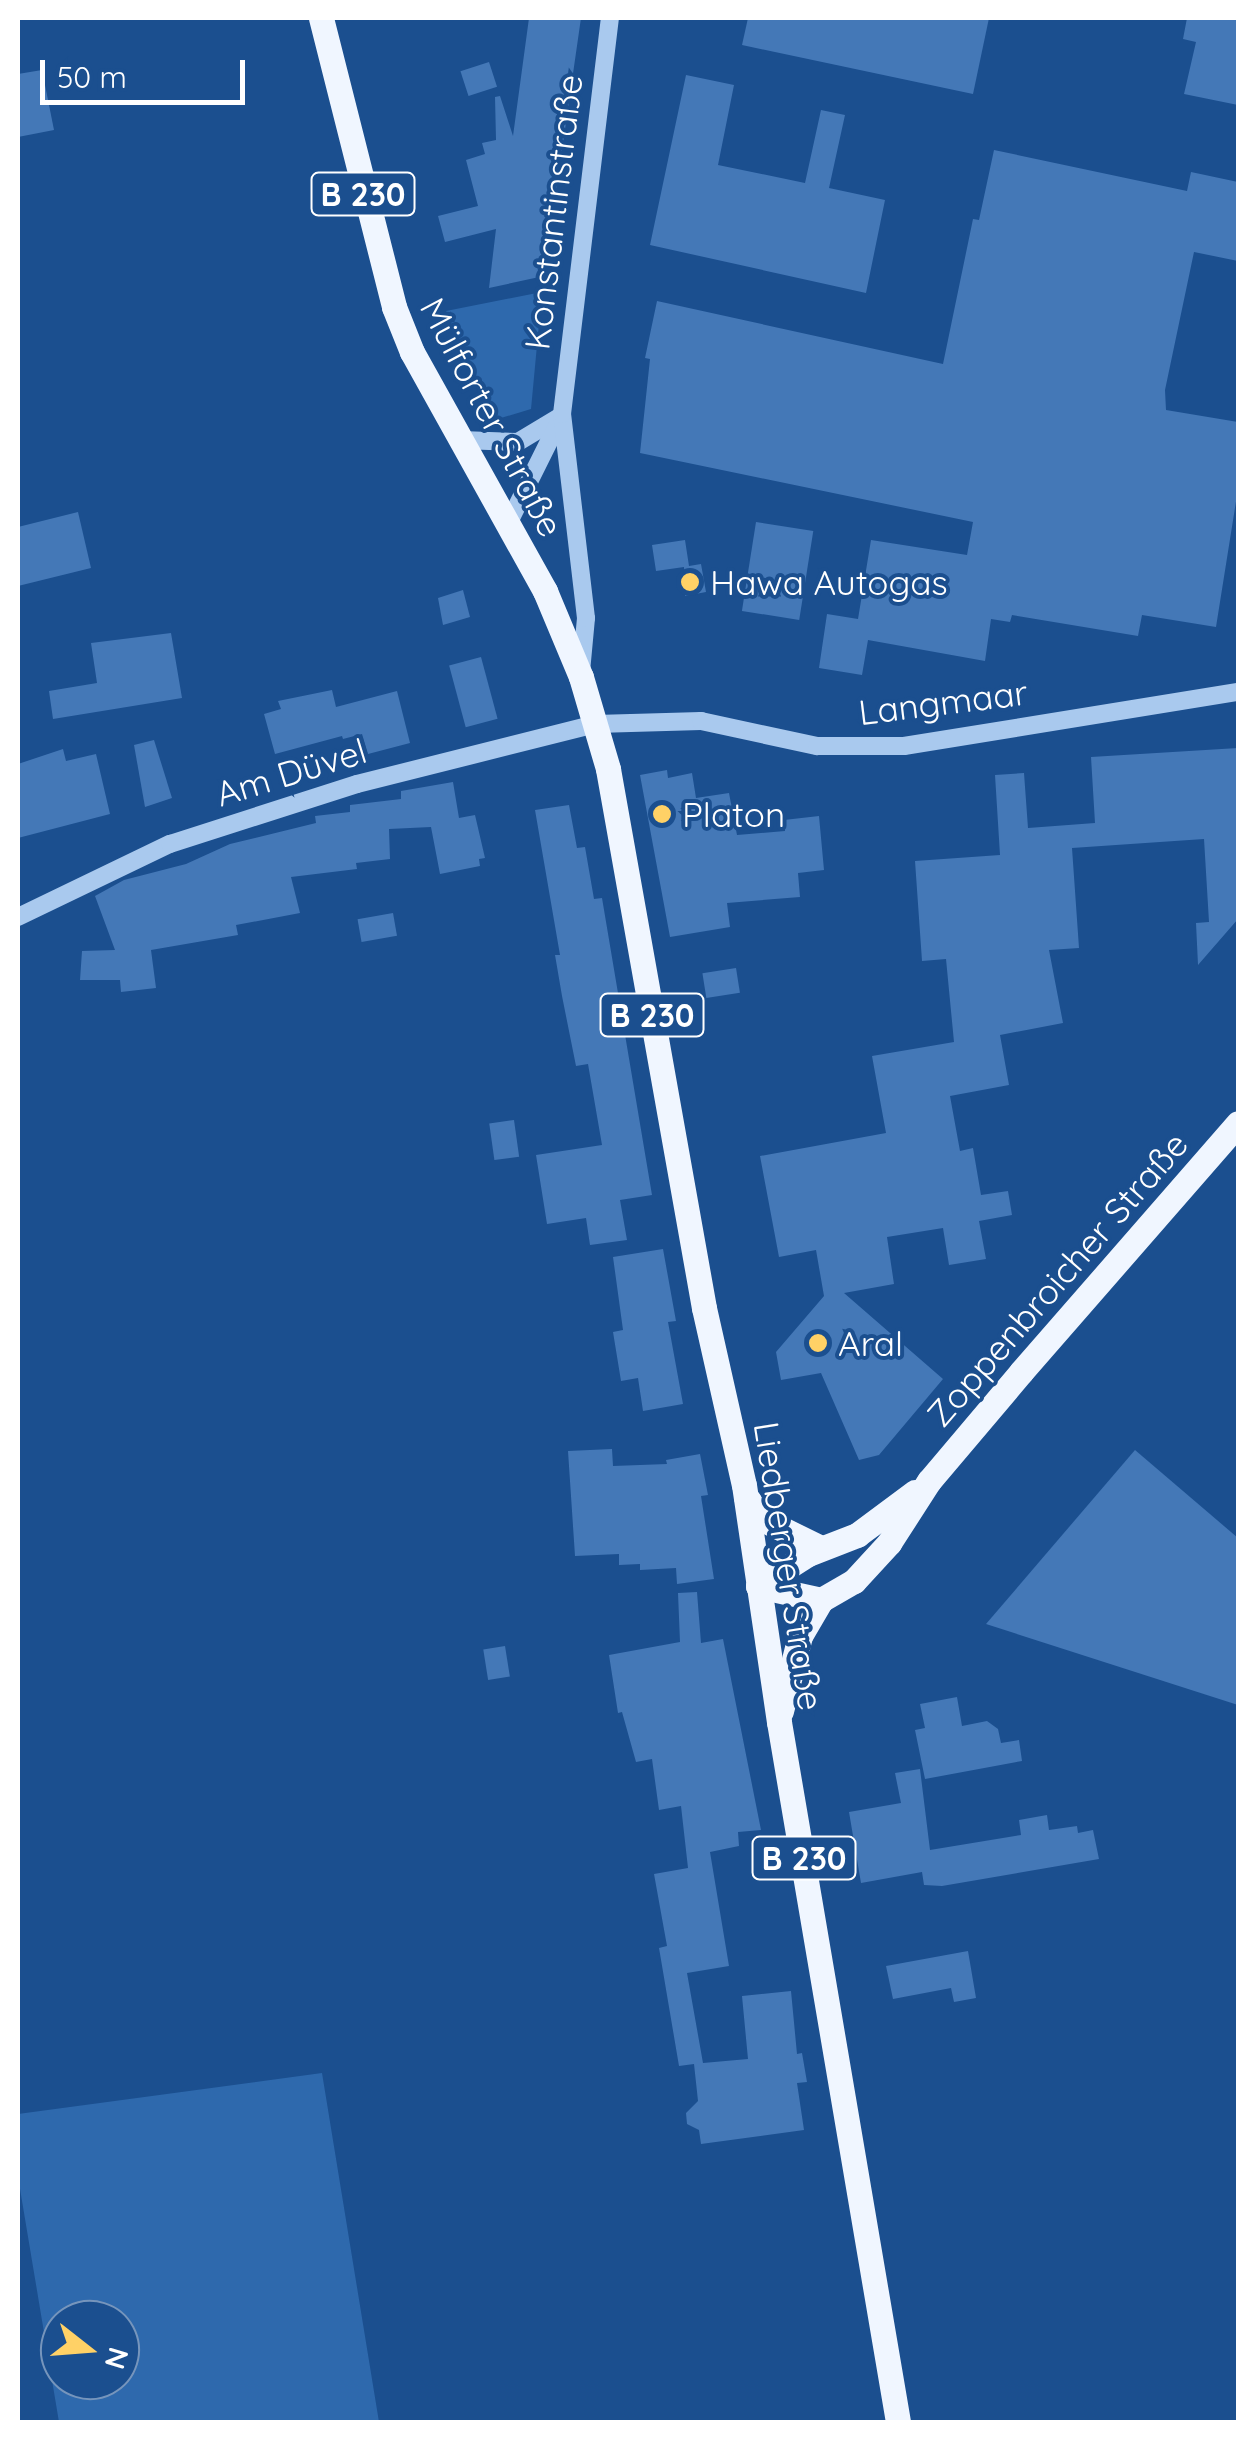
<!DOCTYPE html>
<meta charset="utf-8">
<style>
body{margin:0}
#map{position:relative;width:1256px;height:2440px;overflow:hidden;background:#1b4f8f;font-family:Quicksand,sans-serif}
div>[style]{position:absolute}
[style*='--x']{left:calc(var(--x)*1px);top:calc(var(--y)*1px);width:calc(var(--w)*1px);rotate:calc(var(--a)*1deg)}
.green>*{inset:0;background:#2e69ad}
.building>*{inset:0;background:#4478b7;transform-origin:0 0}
.minor>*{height:18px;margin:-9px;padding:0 9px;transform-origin:9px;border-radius:9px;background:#a9c9ee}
.major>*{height:25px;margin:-12.5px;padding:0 12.5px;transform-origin:12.5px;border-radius:12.5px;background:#f0f6ff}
.dots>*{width:28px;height:28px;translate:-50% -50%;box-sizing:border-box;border:5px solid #1b4f8f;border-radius:50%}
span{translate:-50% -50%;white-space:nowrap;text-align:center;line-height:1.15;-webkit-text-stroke:8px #1b4f8f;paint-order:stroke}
.shield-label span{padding:2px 8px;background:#1b4f8f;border:2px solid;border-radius:8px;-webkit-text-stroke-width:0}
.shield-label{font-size:32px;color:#fff;font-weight:700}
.street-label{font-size:35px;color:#fff}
.poi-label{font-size:35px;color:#fff}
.left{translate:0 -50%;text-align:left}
.frame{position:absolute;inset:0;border:20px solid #fff;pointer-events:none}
.north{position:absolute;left:40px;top:2300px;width:100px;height:100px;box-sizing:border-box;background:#1b4f8f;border:2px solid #7695bc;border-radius:50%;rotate:107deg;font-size:28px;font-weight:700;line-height:40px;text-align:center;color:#fff}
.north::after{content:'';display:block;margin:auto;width:35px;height:45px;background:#ffd166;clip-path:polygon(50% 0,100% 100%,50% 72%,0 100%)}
.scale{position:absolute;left:40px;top:60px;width:205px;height:45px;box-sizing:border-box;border:5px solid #fff;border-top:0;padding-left:12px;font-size:30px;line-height:35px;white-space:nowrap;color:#fff;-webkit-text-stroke:8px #1b4f8f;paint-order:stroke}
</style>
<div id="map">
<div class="green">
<i style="clip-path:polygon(542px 292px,531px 409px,491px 421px,446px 311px)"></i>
<i style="clip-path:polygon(evenodd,322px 2073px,379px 2422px,59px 2422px,18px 2177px,18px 2114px,322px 2073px,60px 2320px,120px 2320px,120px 2380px,60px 2380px,60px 2320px)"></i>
</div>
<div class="building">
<i style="clip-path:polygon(529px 18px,581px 18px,557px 185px,544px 276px,489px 288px,496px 229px,445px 242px,438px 216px,478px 206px,466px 160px,485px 154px,482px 143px,496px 140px,495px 97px,500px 96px,513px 136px)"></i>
<i style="clip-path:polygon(748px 18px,989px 18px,973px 94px,742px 45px)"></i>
<i style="clip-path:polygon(1187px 18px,1238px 18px,1238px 105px,1184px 94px,1196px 42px,1183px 39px)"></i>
<i style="left:489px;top:62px;width:26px;height:30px;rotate:72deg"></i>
<i style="clip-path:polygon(42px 70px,54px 130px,18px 137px,18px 74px)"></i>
<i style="clip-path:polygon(686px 75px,734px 85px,718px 165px,805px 183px,821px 110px,845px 115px,829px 188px,885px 200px,866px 293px,650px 245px)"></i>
<i style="clip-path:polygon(994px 150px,1187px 191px,1191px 172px,1238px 182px,1238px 261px,1194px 252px,1165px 390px,1166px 410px,1238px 422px,1238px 489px,1216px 627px,1142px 615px,1138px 636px,1012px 615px,1010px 622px,991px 619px,985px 661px,868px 640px,862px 675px,819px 668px,827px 614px,858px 619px,871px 540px,967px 555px,973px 522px,640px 453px,650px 359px,645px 358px,657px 301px,943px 364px,973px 219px,979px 220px)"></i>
<i style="clip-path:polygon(78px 512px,91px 568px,18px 586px,18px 527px)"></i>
<i style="left:756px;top:522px;width:58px;height:90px;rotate:9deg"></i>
<i style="clip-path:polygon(685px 540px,689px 566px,701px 564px,706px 592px,685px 596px,684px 567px,656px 571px,652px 545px)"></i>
<i style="clip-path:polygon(463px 590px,470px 617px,443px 625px,438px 598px)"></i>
<i style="clip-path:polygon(171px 633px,182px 698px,53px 719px,49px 691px,97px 683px,91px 643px)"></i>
<i style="left:481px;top:657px;width:64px;height:33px;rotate:75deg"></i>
<i style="clip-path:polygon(332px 690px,336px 707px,397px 691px,410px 743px,368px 754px,362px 734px,343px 739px,342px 736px,275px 754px,264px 714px,281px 709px,278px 701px)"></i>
<i style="clip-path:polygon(154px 740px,172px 798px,145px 807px,134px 745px)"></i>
<i style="clip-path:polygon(1238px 748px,1238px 919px,1198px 965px,1196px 923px,1209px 922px,1204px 839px,1072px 848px,1079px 948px,1049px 950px,1063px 1023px,1000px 1035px,1009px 1085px,950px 1096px,960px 1151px,973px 1148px,981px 1195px,1008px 1191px,1012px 1215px,979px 1221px,986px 1259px,949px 1265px,943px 1228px,887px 1237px,894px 1284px,844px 1293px,943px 1379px,879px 1455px,859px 1460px,821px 1373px,781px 1380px,776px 1352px,824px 1296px,816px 1250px,779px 1257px,760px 1156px,886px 1133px,872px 1056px,954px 1042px,946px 959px,922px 961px,915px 861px,1000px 855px,995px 775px,1024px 773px,1028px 828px,1095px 823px,1091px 757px)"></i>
<i style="clip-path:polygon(63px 749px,66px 761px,96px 754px,110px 814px,18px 838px,18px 764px)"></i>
<i style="clip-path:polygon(667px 770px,668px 778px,692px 773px,696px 798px,729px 793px,737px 835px,785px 831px,784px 820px,819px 816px,824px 870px,798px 873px,800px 897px,727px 903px,730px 927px,670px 937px,640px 775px)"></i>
<i style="clip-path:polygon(453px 782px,459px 818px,475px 815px,485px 858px,479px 859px,480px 866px,440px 874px,431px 827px,389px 829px,390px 859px,356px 863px,357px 869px,291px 877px,300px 913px,236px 925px,238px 935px,151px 950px,156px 988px,121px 992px,120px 980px,80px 980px,82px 951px,115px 950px,95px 896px,124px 880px,186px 864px,230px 844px,316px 823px,315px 816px,350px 812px,350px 805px,401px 799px,401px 791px)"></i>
<i style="clip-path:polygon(569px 805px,577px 848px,585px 847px,594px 899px,602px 898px,652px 1195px,620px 1200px,627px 1240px,590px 1245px,586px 1218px,547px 1224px,536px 1155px,602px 1145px,588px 1064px,576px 1066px,562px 996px,555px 955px,560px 955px,535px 810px)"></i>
<i style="left:393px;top:913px;width:23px;height:36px;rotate:80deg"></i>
<i style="left:736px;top:968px;width:25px;height:34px;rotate:81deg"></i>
<i style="left:514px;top:1120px;width:37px;height:25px;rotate:82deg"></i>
<i style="clip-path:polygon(663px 1249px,676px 1321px,668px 1322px,683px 1404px,643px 1411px,638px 1378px,621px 1381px,613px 1332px,623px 1330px,613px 1257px)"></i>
<i style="clip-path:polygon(612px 1449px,613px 1466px,667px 1464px,666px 1460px,700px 1454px,708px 1495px,701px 1496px,714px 1579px,677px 1584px,676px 1568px,640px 1570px,640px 1564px,619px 1565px,619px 1554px,575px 1556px,568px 1451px)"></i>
<i style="clip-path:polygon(1135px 1450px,1238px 1538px,1238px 1705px,986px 1624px)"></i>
<i style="clip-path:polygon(697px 1592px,701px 1643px,723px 1639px,761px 1830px,738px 1832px,739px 1846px,710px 1852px,729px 1966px,687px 1973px,703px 2063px,748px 2059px,742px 1996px,791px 1991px,797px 2054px,802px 2053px,807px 2082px,797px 2083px,804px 2130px,701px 2144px,699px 2130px,687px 2124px,686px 2113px,698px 2101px,694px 2064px,679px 2066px,659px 1948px,667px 1946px,654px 1874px,688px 1868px,681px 1806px,659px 1810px,652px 1759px,636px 1762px,622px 1712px,618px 1713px,609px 1655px,680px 1642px,678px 1593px)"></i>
<i style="left:505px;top:1646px;width:31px;height:22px;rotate:81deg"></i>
<i style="clip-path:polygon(957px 1697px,962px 1726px,987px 1721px,998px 1729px,1001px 1743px,1019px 1740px,1022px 1761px,925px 1779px,915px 1730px,925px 1728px,920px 1704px)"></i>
<i style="clip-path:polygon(920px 1769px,930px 1850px,1021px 1835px,1019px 1820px,1047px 1815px,1049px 1830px,1077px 1826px,1078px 1833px,1093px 1830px,1099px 1859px,942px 1886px,924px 1885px,922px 1872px,861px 1883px,849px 1812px,901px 1803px,895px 1773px)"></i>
<i style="clip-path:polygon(968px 1951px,976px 1998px,954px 2002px,951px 1988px,893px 1999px,886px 1966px)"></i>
</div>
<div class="minor">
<i style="--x:461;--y:440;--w:57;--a:2"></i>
<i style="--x:518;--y:442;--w:47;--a:-31"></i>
<i style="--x:509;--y:522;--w:119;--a:-63.6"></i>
<i style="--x:581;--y:672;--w:54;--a:-84.7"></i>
<i style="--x:586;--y:618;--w:205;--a:-96.7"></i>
<i style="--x:562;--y:414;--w:399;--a:-83.1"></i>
<i style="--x:18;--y:917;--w:169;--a:-25.7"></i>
<i style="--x:170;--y:844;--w:196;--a:-17.8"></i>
<i style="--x:357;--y:784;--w:246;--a:-14.1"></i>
<i style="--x:596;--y:724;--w:105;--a:-1.6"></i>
<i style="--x:701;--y:721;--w:119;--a:12.2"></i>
<i style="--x:817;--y:746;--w:87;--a:0"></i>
<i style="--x:904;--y:746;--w:338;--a:-9.2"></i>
</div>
<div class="major">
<i style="--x:321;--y:18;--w:298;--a:75.8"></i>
<i style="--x:394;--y:307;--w:48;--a:68.2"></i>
<i style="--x:412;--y:352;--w:274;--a:60.9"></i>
<i style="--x:545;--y:591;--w:93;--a:67.3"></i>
<i style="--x:581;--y:677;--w:96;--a:73.6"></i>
<i style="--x:608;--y:769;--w:547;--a:79.9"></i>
<i style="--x:704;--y:1308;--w:181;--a:77.3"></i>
<i style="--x:744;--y:1485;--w:240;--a:81.6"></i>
<i style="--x:779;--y:1722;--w:710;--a:80.35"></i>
<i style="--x:746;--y:1497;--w:29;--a:52"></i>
<i style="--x:764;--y:1520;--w:64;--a:26.2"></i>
<i style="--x:758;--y:1586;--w:65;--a:12.5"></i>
<i style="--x:821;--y:1600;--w:38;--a:-30"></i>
<i style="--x:854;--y:1581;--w:52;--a:-47.4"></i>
<i style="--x:889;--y:1543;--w:74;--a:-57.2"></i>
<i style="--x:929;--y:1481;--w:143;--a:-49.8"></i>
<i style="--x:1021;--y:1372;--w:330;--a:-48.9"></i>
<i style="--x:758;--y:1586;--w:59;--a:-32.6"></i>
<i style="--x:808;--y:1554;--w:53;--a:-21.2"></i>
<i style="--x:857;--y:1535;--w:72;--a:-36.6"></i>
<i style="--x:781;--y:1711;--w:77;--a:-75.8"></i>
<i style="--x:800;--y:1636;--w:42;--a:-59.7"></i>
</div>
<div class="dots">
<i style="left:690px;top:582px;background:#ffd166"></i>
<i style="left:662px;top:814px;background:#ffd166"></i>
<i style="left:818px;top:1343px;background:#ffd166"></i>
</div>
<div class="shield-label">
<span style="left:363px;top:194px">B 230</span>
<span style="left:652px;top:1015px">B 230</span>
<span style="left:804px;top:1858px">B 230</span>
</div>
<div class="street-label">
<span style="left:553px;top:212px;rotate:-83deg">Konstantinstraße</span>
<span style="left:492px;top:417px;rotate:62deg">Mülforter Straße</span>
<span style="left:943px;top:702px;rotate:-7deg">Langmaar</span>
<span style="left:291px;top:772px;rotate:-17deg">Am Düvel</span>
<span style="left:1057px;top:1279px;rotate:-49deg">Zoppenbroicher Straße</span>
<span style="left:789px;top:1566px;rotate:81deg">Liedberger Straße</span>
</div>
<div class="poi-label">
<span class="left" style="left:710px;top:582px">Hawa Autogas</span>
<span class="left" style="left:682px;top:814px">Platon</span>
<span class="left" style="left:838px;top:1343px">Aral</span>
</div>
<div class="frame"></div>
<div class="north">N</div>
<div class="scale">50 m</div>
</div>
